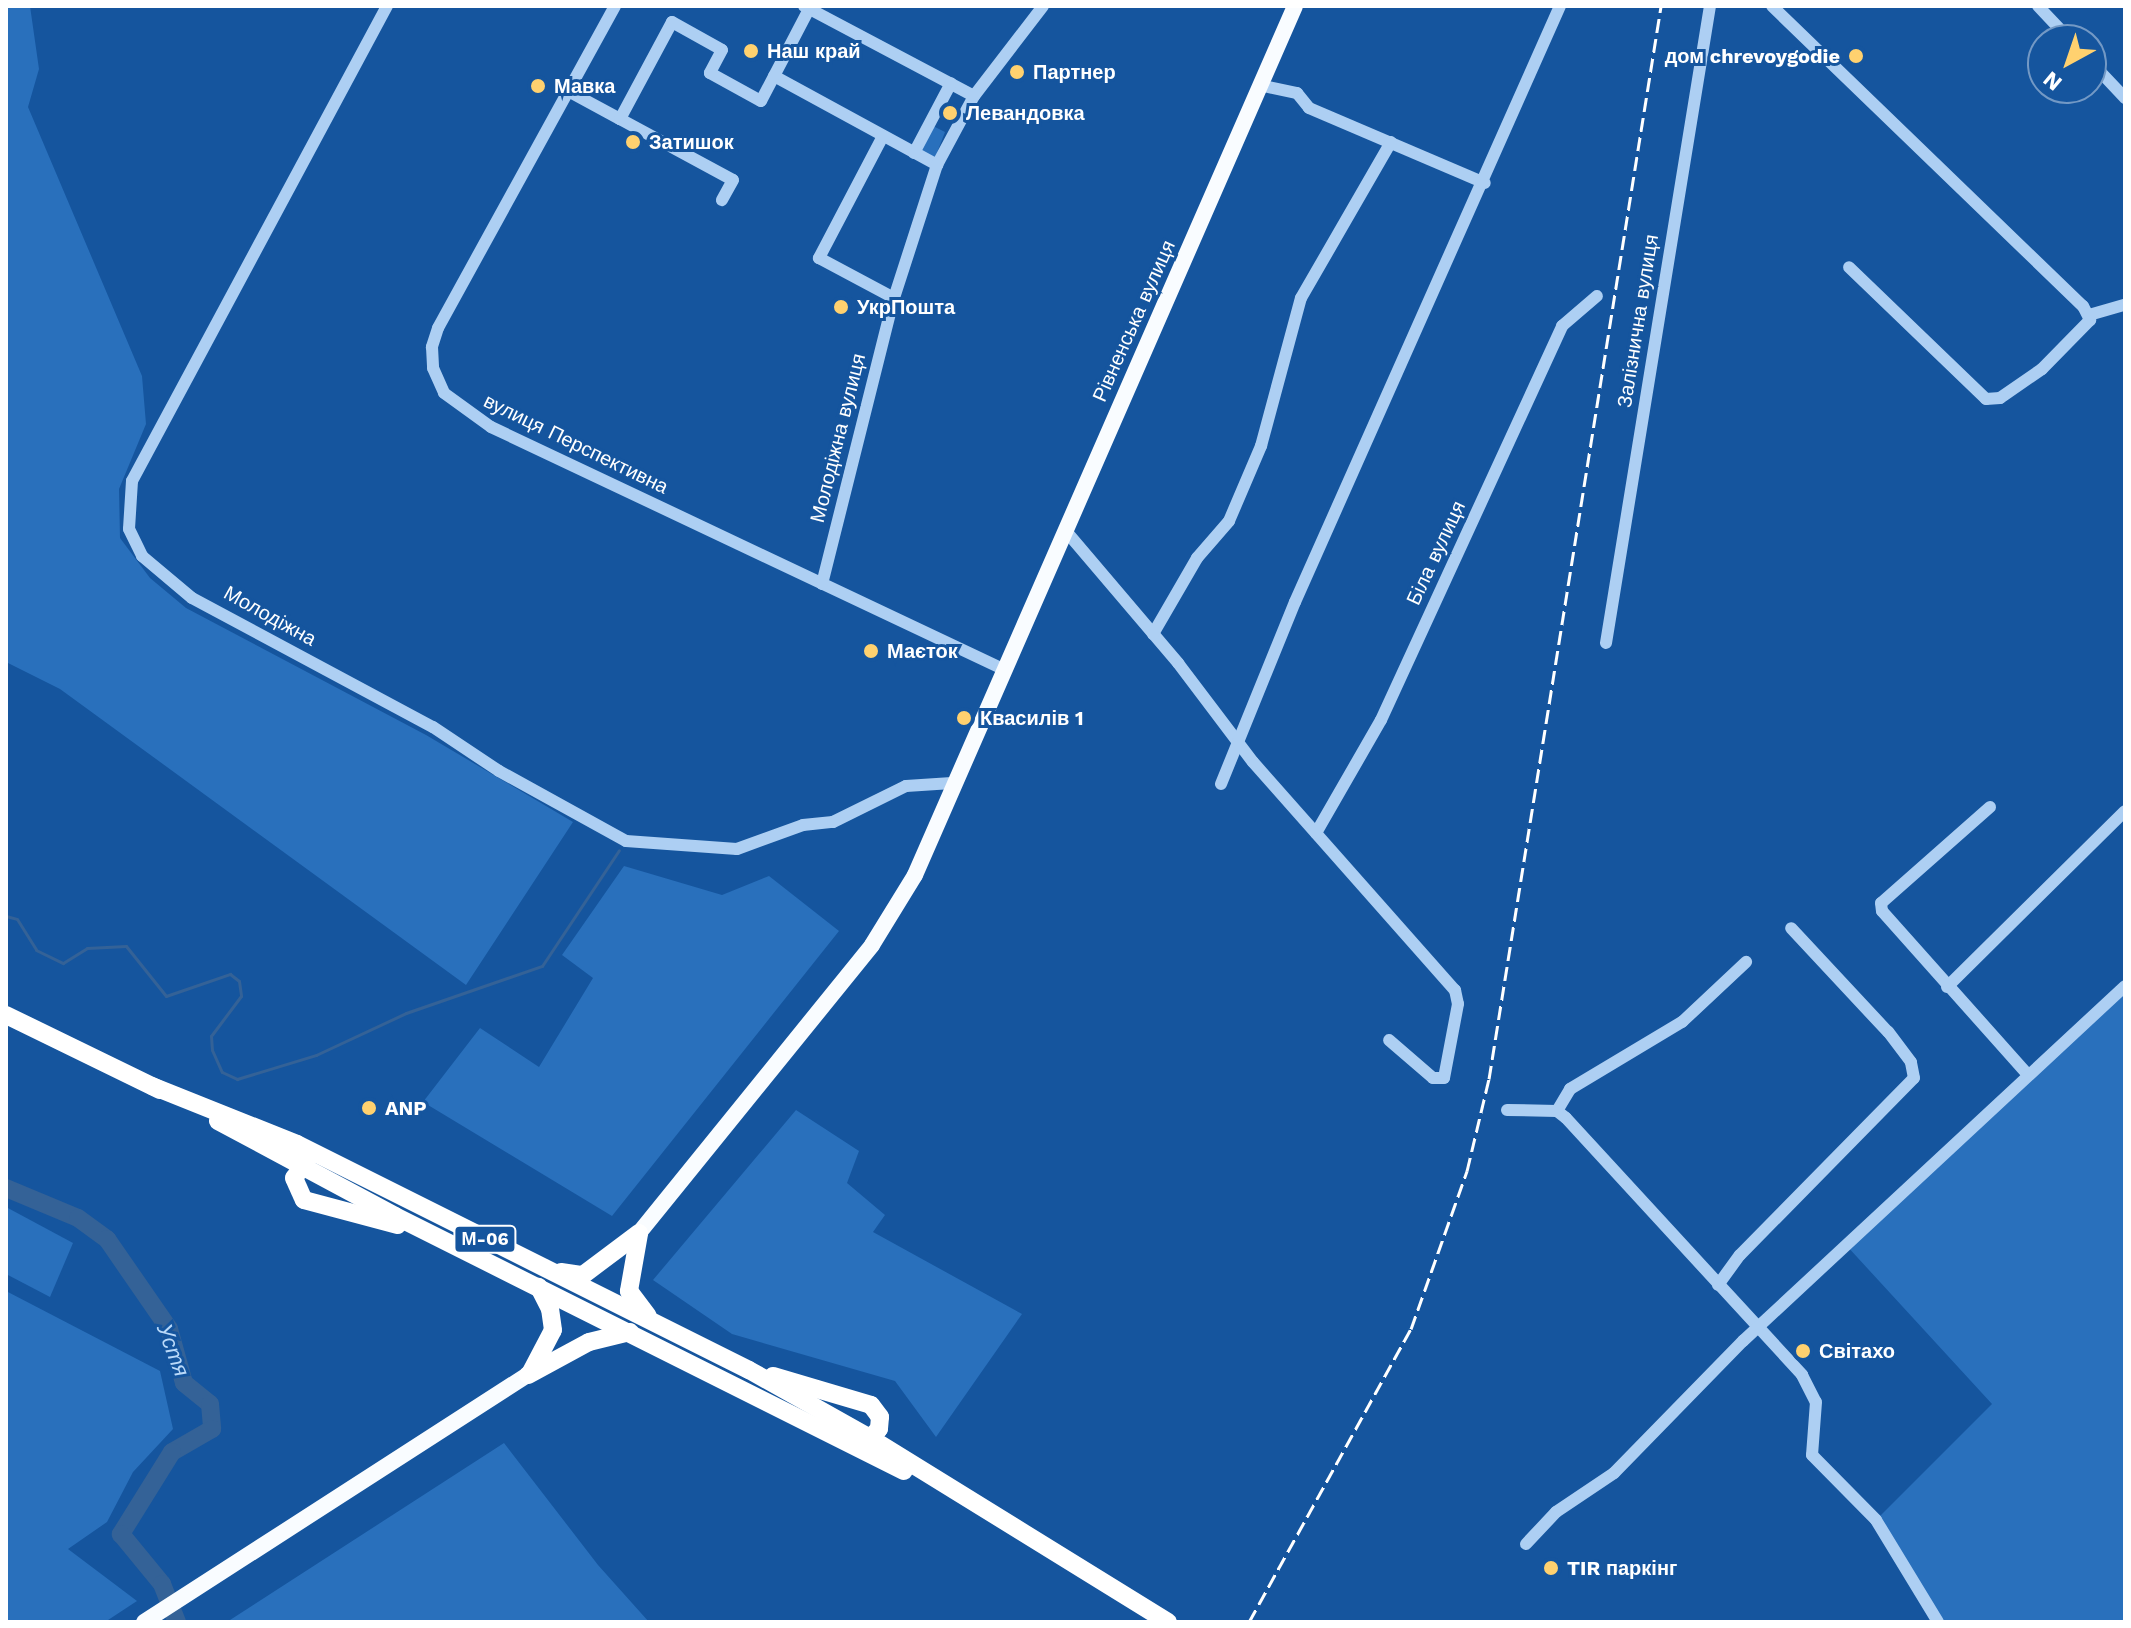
<!DOCTYPE html>
<meta charset="utf-8">
<style>
body{margin:0}
#map{position:relative;width:2131px;height:1628px;overflow:hidden;background:#15559e;font-family:"Work Sans",sans-serif}
div>[style]{position:absolute}
[style*='--x']{left:calc(var(--x)*1px);top:calc(var(--y)*1px);width:calc(var(--w)*1px);rotate:calc(var(--a)*1deg)}
.green>*{inset:0;background:#2970bc}
.stream>*{height:3px;margin:-1.5px;padding:0 1.5px;transform-origin:1.5px;border-radius:1.5px;background:#346297}
.river>*{height:18px;margin:-9px;padding:0 9px;transform-origin:9px;border-radius:9px;background:#346297}
.minor>*{height:12px;margin:-6px;padding:0 6px;transform-origin:6px;border-radius:6px;background:#adcff3}
.major>*{height:16px;margin:-8px;padding:0 8px;transform-origin:8px;border-radius:8px;background:#f9fcff}
.highway>*{height:18px;margin:-9px;padding:0 9px;transform-origin:9px;border-radius:9px;background:#fff}
.rail>*{height:3px;margin-top:-1.5px;transform-origin:0;background:repeating-linear-gradient(90deg,#fff 0 14px,transparent 0 20px)}
.dots>*{width:22px;height:22px;translate:-50% -50%;box-sizing:border-box;border:4px solid #15559e;border-radius:50%}
span{translate:-50% -50%;white-space:nowrap;text-align:center;line-height:1.15;-webkit-text-stroke:6px #15559e;paint-order:stroke}
.shield-label span{padding:2px 6px;background:#15559e;border:2px solid;border-radius:6px;-webkit-text-stroke-width:0}
.shield-label{font-size:18px;color:#fff;font-weight:700}
.poi-label{font-size:20px;color:#fff;font-weight:700}
.left{translate:0 -50%;text-align:left}
.right{translate:-100% -50%;text-align:right}
.street-label{font-size:20px;color:#fff}
.water-label{font-size:22px;color:#bad9f9;font-style:italic}
.frame{position:absolute;inset:0;border:8px solid #fff;pointer-events:none}
.north{position:absolute;left:2027px;top:24px;width:80px;height:80px;box-sizing:border-box;background:#15559e;border:2px solid #7399c5;border-radius:50%;rotate:220deg;font-size:22px;font-weight:700;line-height:32px;text-align:center;color:#fff}
.north::after{content:'';display:block;margin:auto;width:28px;height:36px;background:#ffd16f;clip-path:polygon(50% 0,100% 100%,50% 72%,0 100%)}
</style>
<div id="map">
<div class="green">
<i style="clip-path:polygon(6px 6px,30px 6px,39px 69px,28px 107px,142px 376px,146px 424px,119px 489px,120px 538px,150px 578px,186px 608px,426px 735px,573px 822px,466px 985px,60px 689px,6px 662px)"></i>
<i style="clip-path:polygon(933px 126px,945px 132px,935px 158px,922px 153px,921px 147px)"></i>
<i style="clip-path:polygon(624px 866px,722px 895px,769px 876px,839px 931px,612px 1216px,423px 1102px,480px 1028px,539px 1067px,593px 978px,562px 955px)"></i>
<i style="clip-path:polygon(2125px 986px,2125px 1622px,1938px 1622px,1876px 1520px,1992px 1404px,1846px 1245px)"></i>
<i style="clip-path:polygon(796px 1110px,859px 1151px,847px 1183px,885px 1215px,873px 1232px,1022px 1314px,936px 1437px,895px 1381px,732px 1334px,653px 1280px)"></i>
<i style="clip-path:polygon(6px 1207px,73px 1243px,50px 1297px,6px 1274px)"></i>
<i style="clip-path:polygon(6px 1291px,160px 1371px,173px 1429px,133px 1472px,107px 1522px,68px 1549px,137px 1601px,105px 1622px,6px 1622px)"></i>
<i style="clip-path:polygon(504px 1443px,598px 1565px,649px 1622px,230px 1620px)"></i>
</div>
<div class="stream">
<i style="--x:6;--y:916;--w:11;--a:15"></i>
<i style="--x:17;--y:919;--w:36;--a:58"></i>
<i style="--x:36;--y:950;--w:30;--a:26"></i>
<i style="--x:63;--y:963;--w:28;--a:-32"></i>
<i style="--x:87;--y:948;--w:39;--a:-3"></i>
<i style="--x:126;--y:946;--w:64;--a:51.3"></i>
<i style="--x:166;--y:996;--w:68;--a:-19"></i>
<i style="--x:230;--y:974;--w:11;--a:38"></i>
<i style="--x:239;--y:981;--w:15;--a:82"></i>
<i style="--x:241;--y:996;--w:50;--a:126.9"></i>
<i style="--x:211;--y:1036;--w:14;--a:86"></i>
<i style="--x:212;--y:1050;--w:24;--a:66"></i>
<i style="--x:222;--y:1072;--w:17;--a:25"></i>
<i style="--x:237;--y:1079;--w:83;--a:-16.9"></i>
<i style="--x:316;--y:1055;--w:99;--a:-25"></i>
<i style="--x:406;--y:1013;--w:144;--a:-19.1"></i>
<i style="--x:542;--y:966;--w:139;--a:-56.4"></i>
</div>
<div class="river">
<i style="--x:6;--y:1188;--w:78;--a:22.6"></i>
<i style="--x:78;--y:1218;--w:36;--a:36"></i>
<i style="--x:107;--y:1239;--w:109;--a:55.4"></i>
<i style="--x:169;--y:1329;--w:56;--a:74.5"></i>
<i style="--x:184;--y:1383;--w:33;--a:39"></i>
<i style="--x:210;--y:1404;--w:25;--a:85"></i>
<i style="--x:212;--y:1429;--w:46;--a:150.1"></i>
<i style="--x:172;--y:1452;--w:97;--a:121.9"></i>
<i style="--x:121;--y:1534;--w:65;--a:50.6"></i>
<i style="--x:162;--y:1584;--w:41;--a:68.5"></i>
</div>
<div class="minor">
<i style="--x:387;--y:6;--w:539;--a:118.23"></i>
<i style="--x:132;--y:481;--w:48;--a:93.6"></i>
<i style="--x:129;--y:529;--w:30;--a:64"></i>
<i style="--x:142;--y:556;--w:65;--a:40"></i>
<i style="--x:192;--y:598;--w:273;--a:28.2"></i>
<i style="--x:433;--y:727;--w:79;--a:33.7"></i>
<i style="--x:499;--y:771;--w:145;--a:28.9"></i>
<i style="--x:626;--y:841;--w:111;--a:4.1"></i>
<i style="--x:737;--y:849;--w:70;--a:-20"></i>
<i style="--x:803;--y:825;--w:30;--a:-6"></i>
<i style="--x:833;--y:822;--w:81;--a:-26.3"></i>
<i style="--x:906;--y:786;--w:46;--a:-3.7"></i>
<i style="--x:615;--y:6;--w:367;--a:118.8"></i>
<i style="--x:438;--y:328;--w:20;--a:108"></i>
<i style="--x:432;--y:347;--w:21;--a:87"></i>
<i style="--x:433;--y:368;--w:27;--a:66"></i>
<i style="--x:444;--y:393;--w:58;--a:35.9"></i>
<i style="--x:491;--y:427;--w:566;--a:25.3"></i>
<i style="--x:804;--y:6;--w:192;--a:27.9"></i>
<i style="--x:1772;--y:6;--w:432;--a:44"></i>
<i style="--x:2083;--y:306;--w:16;--a:63"></i>
<i style="--x:2090;--y:320;--w:69;--a:134.4"></i>
<i style="--x:2042;--y:369;--w:51;--a:145.4"></i>
<i style="--x:2000;--y:398;--w:14;--a:176"></i>
<i style="--x:1986;--y:399;--w:190;--a:-136.1"></i>
<i style="--x:2038;--y:6;--w:47;--a:46.7"></i>
<i style="--x:2091;--y:62;--w:50;--a:46.6"></i>
<i style="--x:774;--y:76;--w:186;--a:28.6"></i>
<i style="--x:1259;--y:85;--w:39;--a:12"></i>
<i style="--x:1297;--y:93;--w:19;--a:51"></i>
<i style="--x:1309;--y:108;--w:191;--a:23.1"></i>
<i style="--x:570;--y:92;--w:57;--a:28.4"></i>
<i style="--x:620;--y:119;--w:110;--a:-61.8"></i>
<i style="--x:672;--y:22;--w:57;--a:29.2"></i>
<i style="--x:722;--y:50;--w:26;--a:118"></i>
<i style="--x:710;--y:73;--w:58;--a:28.8"></i>
<i style="--x:761;--y:101;--w:104;--a:-62.4"></i>
<i style="--x:620;--y:119;--w:128;--a:28.4"></i>
<i style="--x:733;--y:180;--w:23;--a:119"></i>
<i style="--x:883;--y:136;--w:138;--a:117.7"></i>
<i style="--x:819;--y:258;--w:85;--a:28.1"></i>
<i style="--x:914;--y:153;--w:79;--a:-62.1"></i>
<i style="--x:2089;--y:315;--w:37;--a:-16"></i>
<i style="--x:1065;--y:530;--w:175;--a:49.6"></i>
<i style="--x:1178;--y:663;--w:124;--a:52.9"></i>
<i style="--x:1253;--y:762;--w:305;--a:48.5"></i>
<i style="--x:1455;--y:990;--w:14;--a:78"></i>
<i style="--x:1458;--y:1004;--w:75;--a:100.7"></i>
<i style="--x:1444;--y:1078;--w:11;--a:180"></i>
<i style="--x:1433;--y:1078;--w:58;--a:-139.2"></i>
<i style="--x:822;--y:584;--w:295;--a:-75.9"></i>
<i style="--x:894;--y:298;--w:140;--a:-72.1"></i>
<i style="--x:937;--y:165;--w:78;--a:-61.8"></i>
<i style="--x:974;--y:96;--w:113;--a:-52.5"></i>
<i style="--x:1153;--y:634;--w:88;--a:-59.9"></i>
<i style="--x:1197;--y:558;--w:49;--a:-49.1"></i>
<i style="--x:1229;--y:521;--w:82;--a:-66.9"></i>
<i style="--x:1261;--y:446;--w:153;--a:-74.9"></i>
<i style="--x:1301;--y:298;--w:180;--a:-60"></i>
<i style="--x:1606;--y:643;--w:645;--a:-80.73"></i>
<i style="--x:1221;--y:784;--w:196;--a:-67.9"></i>
<i style="--x:1295;--y:602;--w:652;--a:-66.03"></i>
<i style="--x:1990;--y:807;--w:145;--a:138.6"></i>
<i style="--x:1881;--y:903;--w:8;--a:83"></i>
<i style="--x:1882;--y:911;--w:220;--a:48.3"></i>
<i style="--x:1316;--y:833;--w:130;--a:-60.1"></i>
<i style="--x:1381;--y:720;--w:434;--a:-65.3"></i>
<i style="--x:1562;--y:326;--w:46;--a:-40.6"></i>
<i style="--x:1947;--y:987;--w:250;--a:-44.7"></i>
<i style="--x:1507;--y:1110;--w:50;--a:1.1"></i>
<i style="--x:1557;--y:1111;--w:11;--a:38"></i>
<i style="--x:1566;--y:1118;--w:349;--a:47.4"></i>
<i style="--x:1802;--y:1375;--w:30;--a:63"></i>
<i style="--x:1816;--y:1402;--w:53;--a:94.3"></i>
<i style="--x:1812;--y:1455;--w:91;--a:45.4"></i>
<i style="--x:1876;--y:1520;--w:119;--a:58.7"></i>
<i style="--x:1557;--y:1111;--w:26;--a:-59"></i>
<i style="--x:1570;--y:1089;--w:131;--a:-30.9"></i>
<i style="--x:1682;--y:1022;--w:88;--a:-43.2"></i>
<i style="--x:1718;--y:1285;--w:37;--a:-54"></i>
<i style="--x:1740;--y:1255;--w:248;--a:-45.5"></i>
<i style="--x:1914;--y:1078;--w:16;--a:-101"></i>
<i style="--x:1911;--y:1062;--w:38;--a:-127"></i>
<i style="--x:1888;--y:1032;--w:142;--a:-133"></i>
<i style="--x:1526;--y:1544;--w:44;--a:-46.8"></i>
<i style="--x:1556;--y:1512;--w:70;--a:-33.9"></i>
<i style="--x:1614;--y:1473;--w:185;--a:-45.7"></i>
<i style="--x:1743;--y:1341;--w:521;--a:-42.9"></i>
</div>
<div class="major">
<i style="--x:639;--y:1233;--w:370;--a:-51"></i>
<i style="--x:872;--y:945;--w:82;--a:-58.4"></i>
<i style="--x:915;--y:875;--w:948;--a:-66.38"></i>
<i style="--x:144;--y:1622;--w:457;--a:-32.8"></i>
</div>
<div class="highway">
<i style="--x:6;--y:1015;--w:171;--a:26"></i>
<i style="--x:152;--y:1086;--w:156;--a:21.8"></i>
<i style="--x:297;--y:1144;--w:505;--a:26.57"></i>
<i style="--x:749;--y:1370;--w:139;--a:29.3"></i>
<i style="--x:870;--y:1438;--w:350;--a:31.7"></i>
<i style="--x:218;--y:1121;--w:201;--a:28.2"></i>
<i style="--x:395;--y:1216;--w:569;--a:26.61"></i>
<i style="--x:307;--y:1159;--w:23;--a:124"></i>
<i style="--x:294;--y:1178;--w:24;--a:66"></i>
<i style="--x:304;--y:1200;--w:97;--a:14.9"></i>
<i style="--x:639;--y:1234;--w:58;--a:100"></i>
<i style="--x:629;--y:1291;--w:31;--a:53"></i>
<i style="--x:561;--y:1272;--w:22;--a:8"></i>
<i style="--x:583;--y:1275;--w:70;--a:-36.9"></i>
<i style="--x:531;--y:1372;--w:47;--a:-62.4"></i>
<i style="--x:553;--y:1330;--w:21;--a:-98"></i>
<i style="--x:550;--y:1309;--w:25;--a:-117"></i>
<i style="--x:528;--y:1375;--w:69;--a:-28.4"></i>
<i style="--x:589;--y:1342;--w:42;--a:-13.7"></i>
<i style="--x:773;--y:1376;--w:102;--a:16.5"></i>
<i style="--x:871;--y:1405;--w:15;--a:53"></i>
<i style="--x:880;--y:1417;--w:12;--a:95"></i>
<i style="--x:879;--y:1429;--w:13;--a:135"></i>
<i style="--x:870;--y:1438;--w:11;--a:180"></i>
</div>
<div class="rail">
<i style="--x:1249;--y:1622;--w:335;--a:-61.1"></i>
<i style="--x:1411;--y:1329;--w:168;--a:-70.5"></i>
<i style="--x:1467;--y:1171;--w:95;--a:-76.6"></i>
<i style="--x:1489;--y:1079;--w:1087;--a:-80.89"></i>
</div>
<div class="dots">
<i style="left:751px;top:51px;background:#ffd16f"></i>
<i style="left:1856px;top:56px;background:#ffd16f"></i>
<i style="left:1017px;top:72px;background:#ffd16f"></i>
<i style="left:538px;top:86px;background:#ffd16f"></i>
<i style="left:950px;top:113px;background:#ffd16f"></i>
<i style="left:633px;top:142px;background:#ffd16f"></i>
<i style="left:841px;top:307px;background:#ffd16f"></i>
<i style="left:871px;top:651px;background:#ffd16f"></i>
<i style="left:964px;top:718px;background:#ffd16f"></i>
<i style="left:369px;top:1108px;background:#ffd16f"></i>
<i style="left:1803px;top:1351px;background:#ffd16f"></i>
<i style="left:1551px;top:1568px;background:#ffd16f"></i>
</div>
<div class="shield-label">
<span style="left:485px;top:1239px">М-06</span>
</div>
<div class="poi-label">
<span class="left" style="left:767px;top:51px">Наш край</span>
<span class="right" style="left:1840px;top:56px">дом chrevoygodie</span>
<span class="left" style="left:1033px;top:72px">Партнер</span>
<span class="left" style="left:554px;top:86px">Мавка</span>
<span class="left" style="left:966px;top:113px">Левандовка</span>
<span class="left" style="left:649px;top:142px">Затишок</span>
<span class="left" style="left:857px;top:307px">УкрПошта</span>
<span class="left" style="left:887px;top:651px">Маєток</span>
<span class="left" style="left:980px;top:718px">Квасилів 1</span>
<span class="left" style="left:385px;top:1108px">ANP</span>
<span class="left" style="left:1819px;top:1351px">Світахо</span>
<span class="left" style="left:1567px;top:1568px">TIR паркінг</span>
</div>
<div class="street-label">
<span style="left:1134px;top:321px;rotate:-66deg">Рівненська вулиця</span>
<span style="left:1638px;top:321px;rotate:-81deg">Залізнична вулиця</span>
<span style="left:838px;top:438px;rotate:-76deg">Молодіжна вулиця</span>
<span style="left:576px;top:444px;rotate:26deg">вулиця Перспективна</span>
<span style="left:1436px;top:553px;rotate:-65deg">Біла вулиця</span>
<span style="left:270px;top:616px;rotate:29deg">Молодіжна</span>
</div>
<div class="water-label">
<span style="left:173px;top:1350px;rotate:69deg">Устя</span>
</div>
<div class="frame"></div>
<div class="north">N</div>
</div>
